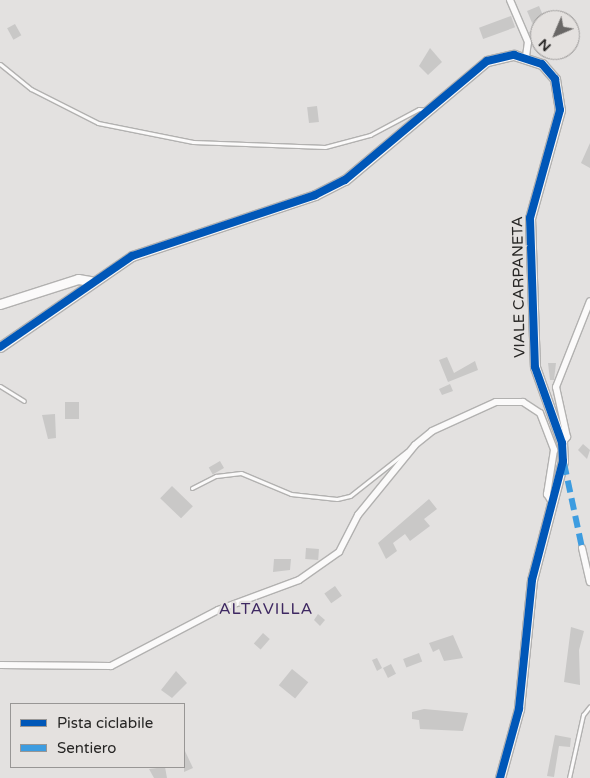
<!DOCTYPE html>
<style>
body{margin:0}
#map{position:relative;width:590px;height:778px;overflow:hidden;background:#e3e1e0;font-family:"Varela Round",sans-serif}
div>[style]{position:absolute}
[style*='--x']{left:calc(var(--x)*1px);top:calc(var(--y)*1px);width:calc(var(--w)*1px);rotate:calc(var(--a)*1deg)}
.building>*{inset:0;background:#c9c8c7;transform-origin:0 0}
.roads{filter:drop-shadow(1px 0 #b2b1b0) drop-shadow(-1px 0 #b2b1b0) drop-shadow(0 1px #b2b1b0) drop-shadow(0 -1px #b2b1b0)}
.lane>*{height:3px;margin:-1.5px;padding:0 1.5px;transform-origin:1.5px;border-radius:1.5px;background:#fbfafa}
.street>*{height:6px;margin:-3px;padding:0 3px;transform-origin:3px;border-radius:3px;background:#fbfafa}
.secondary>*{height:9px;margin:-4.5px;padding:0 4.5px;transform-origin:4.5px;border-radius:4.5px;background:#fbfafa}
.quiet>*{height:6px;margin-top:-3px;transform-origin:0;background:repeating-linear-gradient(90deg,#3d9ce0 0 12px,transparent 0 18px)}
.cycleway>*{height:8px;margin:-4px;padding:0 4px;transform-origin:4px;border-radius:4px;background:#0057b8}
span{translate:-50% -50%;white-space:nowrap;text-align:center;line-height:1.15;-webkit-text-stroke:4.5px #e4e1df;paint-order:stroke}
.street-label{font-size:15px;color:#272625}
.neighbourhood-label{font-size:16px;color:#3e2862;letter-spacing:1px}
.legend{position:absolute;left:10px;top:703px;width:175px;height:65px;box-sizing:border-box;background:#e4e1df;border:1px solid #989695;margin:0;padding:6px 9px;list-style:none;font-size:15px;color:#272625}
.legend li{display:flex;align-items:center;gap:10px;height:25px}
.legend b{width:25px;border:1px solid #989695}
.north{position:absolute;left:530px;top:10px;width:50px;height:50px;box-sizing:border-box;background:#e4e1df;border:1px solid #989695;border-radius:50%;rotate:225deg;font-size:14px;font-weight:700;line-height:20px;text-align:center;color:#272625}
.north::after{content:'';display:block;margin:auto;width:18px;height:22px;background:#696766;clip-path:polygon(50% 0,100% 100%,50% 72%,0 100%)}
</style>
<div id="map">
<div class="building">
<i style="left:539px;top:6px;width:13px;height:13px;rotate:67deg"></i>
<i style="left:511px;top:16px;width:12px;height:34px;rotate:70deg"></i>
<i style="left:15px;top:24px;width:13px;height:9px;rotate:61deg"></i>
<i style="clip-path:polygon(535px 29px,540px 40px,535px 50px,529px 32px)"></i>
<i style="clip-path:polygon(430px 48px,442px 62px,428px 75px,419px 66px)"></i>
<i style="left:317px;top:106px;width:16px;height:10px;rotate:83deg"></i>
<i style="clip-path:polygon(590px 143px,590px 168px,581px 163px)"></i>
<i style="clip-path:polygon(447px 357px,454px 373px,475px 361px,478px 370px,448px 382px,439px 360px)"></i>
<i style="clip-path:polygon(548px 363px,556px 363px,554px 380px,550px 380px)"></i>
<i style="clip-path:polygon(450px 384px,453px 391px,442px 395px,439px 389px)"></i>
<i style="left:65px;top:402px;width:14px;height:17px"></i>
<i style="clip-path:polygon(55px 414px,56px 438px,48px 439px,42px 415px)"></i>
<i style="clip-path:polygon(583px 444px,590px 450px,587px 459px,578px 450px)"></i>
<i style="left:220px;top:461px;width:8px;height:13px;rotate:60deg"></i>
<i style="left:172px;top:486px;width:29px;height:17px;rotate:44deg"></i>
<i style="clip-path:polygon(429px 499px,437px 509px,424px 519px,430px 526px,410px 541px,405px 534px,393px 543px,397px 551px,386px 559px,378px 543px)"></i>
<i style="left:306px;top:548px;width:13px;height:11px;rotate:4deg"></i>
<i style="clip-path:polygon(274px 559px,291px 559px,290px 570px,273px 572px)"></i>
<i style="left:335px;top:586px;width:12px;height:13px;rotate:55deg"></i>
<i style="clip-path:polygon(318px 614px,325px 620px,320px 626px,314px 620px)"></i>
<i style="clip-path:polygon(571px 627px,584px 631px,579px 650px,580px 685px,564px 682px)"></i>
<i style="left:263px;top:633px;width:9px;height:14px;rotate:41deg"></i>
<i style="clip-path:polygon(453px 635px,463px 658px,444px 661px,439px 649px,433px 652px,429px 643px)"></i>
<i style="left:419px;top:653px;width:9px;height:17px;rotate:69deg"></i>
<i style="clip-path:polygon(377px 658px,382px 668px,377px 671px,372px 660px)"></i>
<i style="left:391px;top:664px;width:11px;height:9px;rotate:63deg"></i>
<i style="left:292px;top:669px;width:21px;height:21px;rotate:39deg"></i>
<i style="clip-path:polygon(176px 671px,187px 683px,172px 698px,161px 690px)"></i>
<i style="clip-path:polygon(424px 709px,468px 713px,463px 731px,420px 729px,419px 720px,412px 719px,412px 712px)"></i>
<i style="clip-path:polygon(555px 735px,571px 738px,570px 747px,559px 746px,554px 777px,547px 776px)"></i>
<i style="clip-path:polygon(184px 749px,193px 768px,184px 772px)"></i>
<i style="clip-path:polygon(165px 767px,167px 778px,154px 778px,149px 769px)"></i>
</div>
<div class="roads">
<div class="lane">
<i style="--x:0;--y:64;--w:40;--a:39"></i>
<i style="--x:31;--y:89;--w:75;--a:26.9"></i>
<i style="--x:98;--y:123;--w:97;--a:11.3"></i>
<i style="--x:193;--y:142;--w:132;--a:2.2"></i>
<i style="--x:325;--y:147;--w:47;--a:-14.9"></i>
<i style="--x:370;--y:135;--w:55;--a:-28"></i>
<i style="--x:419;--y:109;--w:7;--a:8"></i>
<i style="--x:0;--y:386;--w:28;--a:32"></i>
<i style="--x:192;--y:488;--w:27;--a:-27"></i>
<i style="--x:216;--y:476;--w:25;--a:-7"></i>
<i style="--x:241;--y:473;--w:54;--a:22.8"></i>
<i style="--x:291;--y:494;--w:46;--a:6.2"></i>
<i style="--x:337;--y:499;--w:13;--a:-13"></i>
<i style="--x:350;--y:496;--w:73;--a:-38.3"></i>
<i style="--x:569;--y:778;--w:65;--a:-77.5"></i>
<i style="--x:583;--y:715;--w:11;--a:-52"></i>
</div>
<div class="street">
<i style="--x:510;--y:0;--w:46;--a:66.8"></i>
<i style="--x:528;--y:42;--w:15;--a:98"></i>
<i style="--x:562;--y:443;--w:8;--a:-50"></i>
<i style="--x:567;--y:437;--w:51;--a:-102.4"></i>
<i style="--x:556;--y:387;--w:92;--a:-68.4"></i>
<i style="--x:582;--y:548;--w:35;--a:77"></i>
<i style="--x:0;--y:665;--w:111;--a:0.5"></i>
<i style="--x:111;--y:666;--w:121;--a:-27.6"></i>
<i style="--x:218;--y:610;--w:86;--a:-20.3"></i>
<i style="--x:299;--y:580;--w:49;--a:-35"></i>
<i style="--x:339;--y:552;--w:42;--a:-62.8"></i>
<i style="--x:358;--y:515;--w:90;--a:-50.8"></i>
<i style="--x:415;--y:445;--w:22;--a:-39"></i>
<i style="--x:432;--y:431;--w:70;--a:-24.4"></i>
<i style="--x:496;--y:402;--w:27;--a:0"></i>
<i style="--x:523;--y:402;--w:20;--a:33"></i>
<i style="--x:540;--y:413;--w:40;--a:69"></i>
<i style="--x:554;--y:450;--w:45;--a:99"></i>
<i style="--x:547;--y:494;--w:12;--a:59"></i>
</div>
<div class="secondary">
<i style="--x:0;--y:304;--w:82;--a:-17.8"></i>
<i style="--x:78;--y:279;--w:12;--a:9"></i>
<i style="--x:0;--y:347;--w:160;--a:-34.6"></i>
<i style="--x:132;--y:256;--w:193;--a:-18.4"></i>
<i style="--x:315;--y:195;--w:34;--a:-27"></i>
<i style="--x:345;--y:180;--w:185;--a:-40"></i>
<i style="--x:487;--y:61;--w:28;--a:-13"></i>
<i style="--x:514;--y:55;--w:29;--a:18"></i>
<i style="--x:542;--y:64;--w:20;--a:49"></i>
<i style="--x:555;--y:79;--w:31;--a:81"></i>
<i style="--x:560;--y:110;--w:112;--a:105.5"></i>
<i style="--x:530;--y:218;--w:149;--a:88.1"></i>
<i style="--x:535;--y:367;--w:81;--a:70.4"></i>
<i style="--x:562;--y:443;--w:18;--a:87"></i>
<i style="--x:563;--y:461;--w:123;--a:104.6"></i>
<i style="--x:532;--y:580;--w:130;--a:95.8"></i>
<i style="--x:519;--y:709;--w:72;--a:105.4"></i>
</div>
</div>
<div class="quiet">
<i style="--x:564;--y:463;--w:87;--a:78"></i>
</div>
<div class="cycleway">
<i style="--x:0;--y:347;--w:160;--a:-34.6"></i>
<i style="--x:132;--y:256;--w:193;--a:-18.4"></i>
<i style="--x:315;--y:195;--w:34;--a:-27"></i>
<i style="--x:345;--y:180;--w:185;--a:-40"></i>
<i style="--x:487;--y:61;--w:28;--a:-13"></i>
<i style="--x:514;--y:55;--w:29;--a:18"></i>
<i style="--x:542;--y:64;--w:20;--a:49"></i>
<i style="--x:555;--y:79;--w:31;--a:81"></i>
<i style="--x:560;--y:110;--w:112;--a:105.5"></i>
<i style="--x:530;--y:218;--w:149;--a:88.1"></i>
<i style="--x:535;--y:367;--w:81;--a:70.4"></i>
<i style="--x:562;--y:443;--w:18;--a:87"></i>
<i style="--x:563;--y:461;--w:123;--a:104.6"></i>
<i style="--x:532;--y:580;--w:130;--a:95.8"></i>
<i style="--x:519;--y:709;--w:72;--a:105.4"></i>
</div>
<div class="street-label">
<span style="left:519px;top:287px;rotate:-91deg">VIALE CARPANETA</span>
</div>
<div class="neighbourhood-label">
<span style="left:266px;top:609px">ALTAVILLA</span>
</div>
<ul class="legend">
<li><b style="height:6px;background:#0057b8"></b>Pista ciclabile</li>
<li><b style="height:6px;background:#3d9ce0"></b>Sentiero</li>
</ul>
<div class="north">N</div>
</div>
